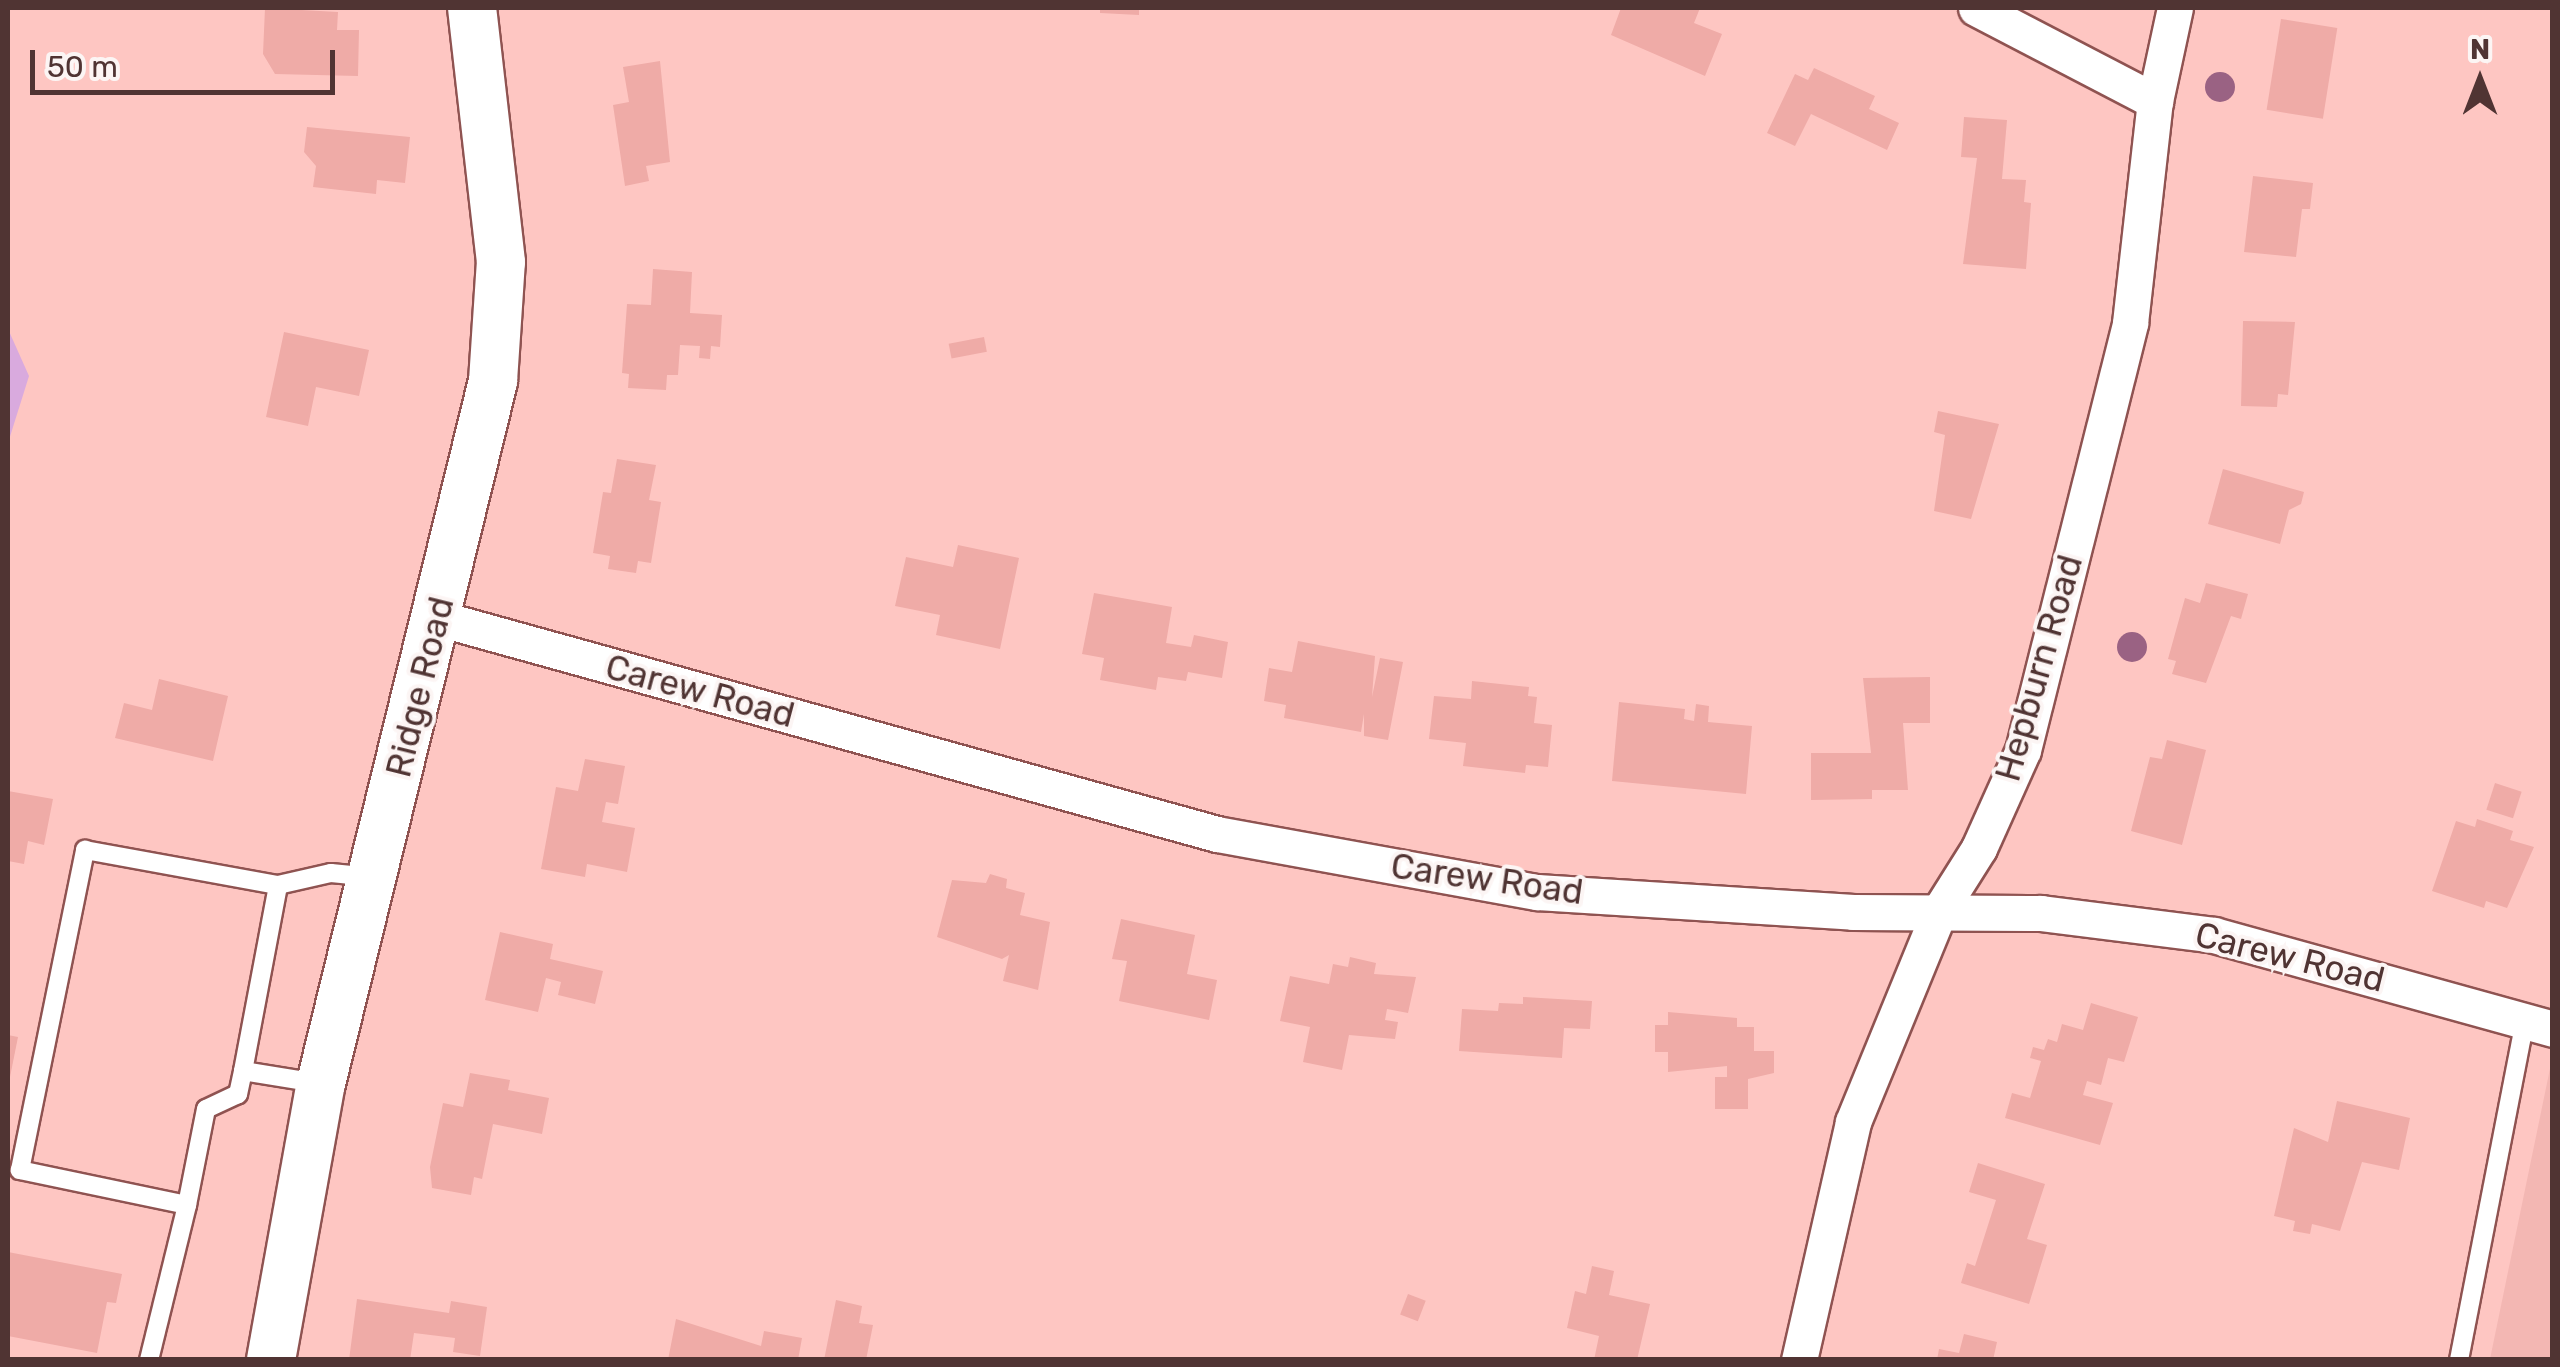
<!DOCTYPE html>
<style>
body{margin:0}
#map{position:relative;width:2560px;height:1367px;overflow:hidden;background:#fec6c2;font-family:Rubik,sans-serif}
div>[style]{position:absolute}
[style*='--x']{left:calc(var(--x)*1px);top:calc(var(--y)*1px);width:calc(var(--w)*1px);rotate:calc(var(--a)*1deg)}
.built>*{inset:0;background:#f3b7b3}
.green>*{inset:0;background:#d9aade}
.building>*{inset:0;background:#efaba7;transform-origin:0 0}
.roads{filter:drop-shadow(2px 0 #8f5351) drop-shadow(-2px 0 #8f5351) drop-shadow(0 2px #8f5351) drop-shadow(0 -2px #8f5351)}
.lane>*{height:18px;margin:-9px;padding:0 9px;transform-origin:9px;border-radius:9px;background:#fff}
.street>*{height:35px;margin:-17.5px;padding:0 17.5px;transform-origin:17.5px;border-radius:17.5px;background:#fff}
.secondary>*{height:48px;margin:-24px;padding:0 24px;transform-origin:24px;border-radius:24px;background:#fff}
.trees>*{width:30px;height:30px;margin:-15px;border-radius:50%;background:#9a6283}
span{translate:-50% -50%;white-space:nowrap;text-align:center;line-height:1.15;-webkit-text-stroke:8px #fcf5f4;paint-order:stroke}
.street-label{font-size:35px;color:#503433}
.frame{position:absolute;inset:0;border:10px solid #503433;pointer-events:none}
.north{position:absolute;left:2430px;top:30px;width:100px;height:100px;-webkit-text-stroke:8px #fcf5f4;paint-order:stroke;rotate:0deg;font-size:28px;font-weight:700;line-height:40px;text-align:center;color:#503433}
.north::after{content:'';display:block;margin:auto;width:35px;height:45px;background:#503433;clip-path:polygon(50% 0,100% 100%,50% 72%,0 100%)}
.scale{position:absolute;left:30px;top:50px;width:305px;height:45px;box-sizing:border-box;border:5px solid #503433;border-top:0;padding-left:12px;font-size:30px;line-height:35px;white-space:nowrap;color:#503433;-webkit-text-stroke:8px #fcf5f4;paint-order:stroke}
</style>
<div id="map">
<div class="built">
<i style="clip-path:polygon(2552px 1059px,2552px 1359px,2490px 1359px)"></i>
</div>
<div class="green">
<i style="clip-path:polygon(8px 329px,29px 376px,8px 443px)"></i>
</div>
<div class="building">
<i style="clip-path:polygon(265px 8px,338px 12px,337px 30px,359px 30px,358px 76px,275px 74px,263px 54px)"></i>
<i style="clip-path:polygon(1100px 8px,1139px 8px,1139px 15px,1100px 13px)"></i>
<i style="clip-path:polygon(1621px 8px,1700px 8px,1694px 23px,1722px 34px,1705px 76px,1611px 35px)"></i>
<i style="left:2281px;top:19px;width:57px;height:92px;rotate:9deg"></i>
<i style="clip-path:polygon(660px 61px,670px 162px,646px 166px,649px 181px,625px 186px,613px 105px,629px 102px,623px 67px)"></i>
<i style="clip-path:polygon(1814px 68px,1875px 96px,1869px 109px,1899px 123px,1887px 150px,1811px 114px,1795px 146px,1767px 133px,1795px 74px,1808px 80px)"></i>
<i style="clip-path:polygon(1964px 117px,2007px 120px,2002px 179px,2026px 180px,2024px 202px,2031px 203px,2026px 269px,1963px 264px,1977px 158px,1961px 157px)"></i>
<i style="clip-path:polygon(307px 127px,410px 137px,405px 183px,377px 180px,376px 194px,313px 187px,316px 166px,304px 152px)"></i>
<i style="clip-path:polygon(2253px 176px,2313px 183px,2310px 209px,2302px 209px,2296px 257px,2244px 252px)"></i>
<i style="clip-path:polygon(653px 269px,692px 272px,690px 313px,722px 315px,720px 347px,711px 346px,710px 359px,699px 358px,700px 346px,680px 345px,678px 375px,667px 375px,666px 390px,628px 388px,629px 374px,622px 373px,627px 304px,651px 305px)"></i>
<i style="clip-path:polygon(2243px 321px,2295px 322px,2288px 395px,2278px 394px,2277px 407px,2241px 406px)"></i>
<i style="clip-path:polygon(284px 332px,369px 350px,359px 396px,316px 387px,308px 426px,266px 417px)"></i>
<i style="left:984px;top:337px;width:15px;height:36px;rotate:79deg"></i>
<i style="clip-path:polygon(1938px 411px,1999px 424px,1971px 519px,1934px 511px,1945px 435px,1934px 432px)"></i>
<i style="clip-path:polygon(617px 459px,656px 465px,649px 500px,661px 502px,651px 563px,638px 561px,636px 573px,608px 569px,610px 556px,593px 553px,603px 492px,611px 493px)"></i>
<i style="clip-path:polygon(2223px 469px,2304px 492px,2301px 504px,2289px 510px,2280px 544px,2208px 524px)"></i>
<i style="clip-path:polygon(958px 545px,1019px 558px,1000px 649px,936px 635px,940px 615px,895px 606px,906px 557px,953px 567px)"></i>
<i style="clip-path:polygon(2206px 583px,2248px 594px,2241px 619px,2231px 616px,2206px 683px,2172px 674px,2176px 661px,2168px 659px,2185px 598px,2200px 603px)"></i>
<i style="clip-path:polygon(1094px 593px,1172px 607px,1166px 643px,1191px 647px,1194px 635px,1228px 642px,1222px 678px,1188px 672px,1186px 681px,1158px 677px,1156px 690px,1100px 680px,1104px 658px,1082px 654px)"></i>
<i style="clip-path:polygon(1298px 641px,1375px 656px,1372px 697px,1380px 658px,1403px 662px,1388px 740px,1364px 736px,1364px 714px,1361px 732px,1284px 718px,1286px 705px,1264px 701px,1269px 668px,1292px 672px)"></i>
<i style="clip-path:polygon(1930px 677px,1930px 723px,1903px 723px,1908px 790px,1872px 790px,1872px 799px,1811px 800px,1811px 753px,1871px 753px,1863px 678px)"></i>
<i style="clip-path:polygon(159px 679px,228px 696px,213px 761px,115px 738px,124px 703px,152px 710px)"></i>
<i style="clip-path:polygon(1472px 681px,1529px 687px,1528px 696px,1537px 697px,1534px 723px,1552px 725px,1548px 767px,1526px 765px,1525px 773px,1463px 766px,1466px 743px,1429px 739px,1434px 696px,1471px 699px)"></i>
<i style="clip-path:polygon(1619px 702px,1685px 709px,1684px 719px,1694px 721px,1696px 704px,1709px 706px,1708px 722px,1752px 726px,1746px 794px,1612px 781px)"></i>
<i style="clip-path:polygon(2167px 740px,2206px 750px,2182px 845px,2131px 831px,2150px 757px,2162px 759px)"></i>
<i style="clip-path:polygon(585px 759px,625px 766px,618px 804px,606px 802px,602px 822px,635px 828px,627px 872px,587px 864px,585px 877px,541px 869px,556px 787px,578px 791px)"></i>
<i style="left:2495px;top:783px;width:28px;height:28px;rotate:18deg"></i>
<i style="clip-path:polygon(8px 791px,53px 799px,44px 845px,28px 841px,24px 864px,8px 861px)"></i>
<i style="clip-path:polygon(2477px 819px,2513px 831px,2510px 840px,2534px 847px,2507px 908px,2486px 901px,2484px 908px,2432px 891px,2456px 821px,2475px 827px)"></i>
<i style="clip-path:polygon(990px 874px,1007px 879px,1006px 888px,1025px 893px,1020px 915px,1050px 922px,1038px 990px,1003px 981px,1009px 955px,1002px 959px,937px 937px,952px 880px,986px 883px)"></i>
<i style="clip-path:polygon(1121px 919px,1195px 935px,1187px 974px,1217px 980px,1209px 1020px,1119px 1001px,1127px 961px,1112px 959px)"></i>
<i style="clip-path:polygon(500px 932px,553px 944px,550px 959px,603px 971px,595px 1004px,558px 995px,561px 982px,546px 978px,538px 1012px,485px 1000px)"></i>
<i style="clip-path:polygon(1350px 957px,1376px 963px,1374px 974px,1416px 977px,1408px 1013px,1387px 1009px,1385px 1020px,1398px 1022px,1395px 1039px,1349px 1035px,1342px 1070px,1303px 1062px,1310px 1027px,1280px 1021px,1290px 976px,1329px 984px,1333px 964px,1348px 967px)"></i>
<i style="clip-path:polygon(1523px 997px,1592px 1001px,1590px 1029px,1564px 1028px,1562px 1058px,1459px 1051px,1462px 1009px,1498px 1011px,1499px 1003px,1523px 1004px)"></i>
<i style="clip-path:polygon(2091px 1003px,2138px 1017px,2124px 1062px,2108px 1058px,2101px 1085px,2087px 1081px,2083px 1095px,2113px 1103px,2100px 1145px,2005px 1118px,2012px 1093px,2030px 1098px,2041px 1061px,2030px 1058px,2033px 1047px,2044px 1050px,2048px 1039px,2057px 1042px,2062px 1024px,2083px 1030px)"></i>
<i style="clip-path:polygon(1668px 1012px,1737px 1018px,1737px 1027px,1754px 1027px,1754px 1051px,1774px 1051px,1774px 1073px,1748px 1079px,1748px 1109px,1715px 1109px,1715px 1077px,1727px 1077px,1727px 1066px,1668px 1072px,1668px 1052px,1655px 1052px,1655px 1025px,1668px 1025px)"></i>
<i style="clip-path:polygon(8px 1035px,18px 1037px,9px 1082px,8px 1082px)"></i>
<i style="clip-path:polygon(470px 1073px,510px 1080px,508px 1090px,549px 1098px,542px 1134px,493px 1124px,482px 1179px,474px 1177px,471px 1195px,432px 1188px,430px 1167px,443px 1103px,463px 1107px)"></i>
<i style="clip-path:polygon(2337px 1101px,2410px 1118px,2399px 1170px,2362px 1162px,2340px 1231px,2312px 1224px,2310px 1234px,2293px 1231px,2295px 1221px,2274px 1216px,2294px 1128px,2328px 1142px)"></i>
<i style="clip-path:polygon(1978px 1163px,2045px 1184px,2027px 1239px,2047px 1245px,2029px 1304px,1961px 1283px,1967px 1263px,1975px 1266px,1996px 1200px,1969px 1192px)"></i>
<i style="clip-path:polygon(8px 1252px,122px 1274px,116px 1303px,107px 1302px,97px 1353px,8px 1336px)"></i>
<i style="clip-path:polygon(1592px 1266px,1614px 1271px,1609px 1295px,1650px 1304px,1637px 1360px,1594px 1360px,1599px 1336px,1567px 1328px,1575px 1291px,1586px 1294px)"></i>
<i style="left:1408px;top:1294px;width:19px;height:22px;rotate:21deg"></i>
<i style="clip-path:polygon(357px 1299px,449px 1313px,451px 1301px,487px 1307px,480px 1356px,453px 1352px,455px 1338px,414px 1333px,410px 1360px,349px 1360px)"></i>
<i style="clip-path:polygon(836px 1300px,862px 1306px,859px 1323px,873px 1325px,866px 1360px,824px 1360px)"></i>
<i style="clip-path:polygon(676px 1319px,761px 1346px,764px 1331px,802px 1338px,798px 1360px,668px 1360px)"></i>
<i style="clip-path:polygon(1964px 1334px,1997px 1342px,1993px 1360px,1937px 1360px,1939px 1349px,1959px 1353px)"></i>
</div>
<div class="roads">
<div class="lane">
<i style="--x:243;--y:1071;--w:189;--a:-79.3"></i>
<i style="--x:317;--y:1083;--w:75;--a:-170.8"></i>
<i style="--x:243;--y:1071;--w:24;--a:102"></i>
<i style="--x:238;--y:1094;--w:35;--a:155"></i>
<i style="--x:206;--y:1109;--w:98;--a:101.2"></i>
<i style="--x:187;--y:1205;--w:171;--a:-168.2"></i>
<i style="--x:20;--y:1170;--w:327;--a:-78.5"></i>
<i style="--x:85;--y:850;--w:196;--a:10.3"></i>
<i style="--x:278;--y:885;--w:54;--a:-12.8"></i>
<i style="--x:331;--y:873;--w:41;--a:5.6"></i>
<i style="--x:149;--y:1360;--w:160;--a:-76.2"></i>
<i style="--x:2459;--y:1360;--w:344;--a:-79"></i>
</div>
<div class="street">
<i style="--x:1976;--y:8;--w:202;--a:27.5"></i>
<i style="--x:438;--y:618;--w:808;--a:15.5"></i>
<i style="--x:1217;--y:834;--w:325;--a:10.3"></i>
<i style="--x:1537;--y:892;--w:317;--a:3.6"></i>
<i style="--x:1853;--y:912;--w:188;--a:0.3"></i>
<i style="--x:2041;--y:913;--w:174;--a:7.2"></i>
<i style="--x:2214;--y:935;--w:351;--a:15.5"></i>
<i style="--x:1799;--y:1360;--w:244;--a:-77.2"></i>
<i style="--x:1853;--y:1122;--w:229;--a:-67.7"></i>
<i style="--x:1940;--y:910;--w:73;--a:-57.8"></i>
<i style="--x:1979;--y:848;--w:107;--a:-65.8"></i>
<i style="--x:2023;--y:750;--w:440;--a:-75.9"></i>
<i style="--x:2130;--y:323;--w:223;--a:-83.6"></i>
<i style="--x:2155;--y:101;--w:95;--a:-77.9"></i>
</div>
<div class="secondary">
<i style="--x:271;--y:1360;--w:281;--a:-79.8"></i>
<i style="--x:321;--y:1083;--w:723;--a:-76.23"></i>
<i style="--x:493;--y:381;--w:119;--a:-86.2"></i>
<i style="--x:501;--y:262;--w:256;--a:-96.5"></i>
</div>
</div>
<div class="trees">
<i style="left:2220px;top:87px"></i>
<i style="left:2132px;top:647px"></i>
</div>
<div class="street-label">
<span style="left:2039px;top:668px;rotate:-74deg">Hepburn Road</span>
<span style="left:420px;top:687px;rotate:-76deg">Ridge Road</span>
<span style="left:700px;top:691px;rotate:15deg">Carew Road</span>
<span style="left:1487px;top:879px;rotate:8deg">Carew Road</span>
<span style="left:2290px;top:957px;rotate:14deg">Carew Road</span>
</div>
<div class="frame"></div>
<div class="north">N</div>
<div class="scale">50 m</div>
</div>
